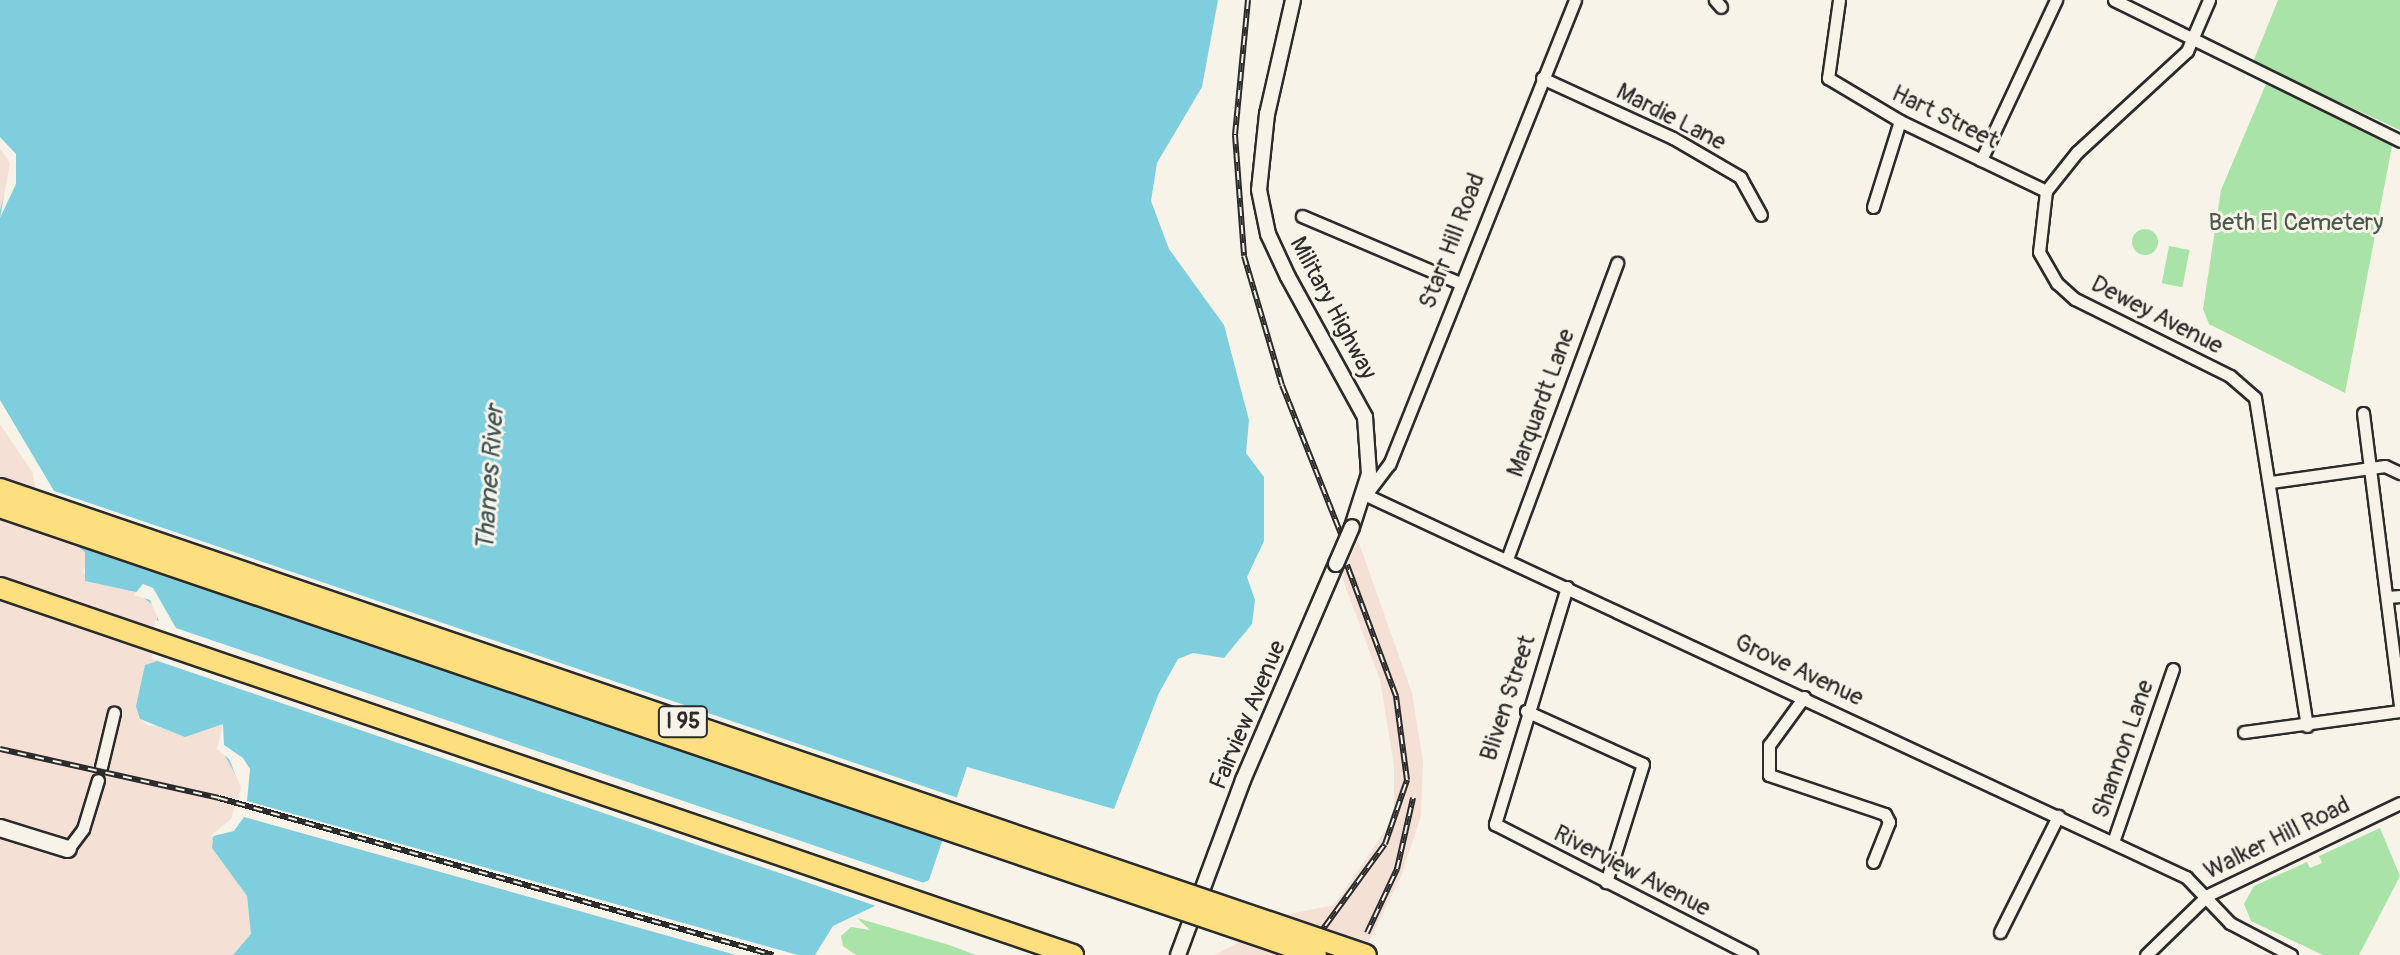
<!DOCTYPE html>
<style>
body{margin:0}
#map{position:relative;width:2400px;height:955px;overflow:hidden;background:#f7f3e8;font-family:Pangolin,sans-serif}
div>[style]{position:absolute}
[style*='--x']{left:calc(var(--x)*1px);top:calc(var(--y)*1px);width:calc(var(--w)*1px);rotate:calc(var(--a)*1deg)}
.built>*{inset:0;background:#f5e0d6}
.green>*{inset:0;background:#a9e3a8;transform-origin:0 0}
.round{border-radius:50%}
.water>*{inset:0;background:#7fcedd}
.pier>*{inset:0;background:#f7f3e8}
.roads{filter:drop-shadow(2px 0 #2b2b2b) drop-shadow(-2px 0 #2b2b2b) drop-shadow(0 2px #2b2b2b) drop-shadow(0 -2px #2b2b2b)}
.minor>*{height:11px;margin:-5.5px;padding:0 5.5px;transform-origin:5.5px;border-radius:5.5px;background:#f7f3e8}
.tertiary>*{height:14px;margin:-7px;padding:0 7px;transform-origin:7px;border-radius:7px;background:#f7f3e8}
.secondary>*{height:16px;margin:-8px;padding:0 8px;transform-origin:8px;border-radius:8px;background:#f7f3e8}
.motorway>*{height:20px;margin:-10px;padding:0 10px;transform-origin:10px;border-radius:10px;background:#fedf80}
.rail>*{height:6px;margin-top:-3px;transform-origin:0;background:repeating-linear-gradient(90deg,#f7f3e8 0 9px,#2b2b2b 0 18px);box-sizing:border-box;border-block:2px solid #2b2b2b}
.bridges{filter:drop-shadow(2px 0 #2b2b2b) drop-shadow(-2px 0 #2b2b2b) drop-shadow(0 2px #2b2b2b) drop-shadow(0 -2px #2b2b2b)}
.tertiary-bridge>*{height:14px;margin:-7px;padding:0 7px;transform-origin:7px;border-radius:7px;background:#f7f3e8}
.motorway-bridge>*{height:20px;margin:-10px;padding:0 10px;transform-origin:10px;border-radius:10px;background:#fedf80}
span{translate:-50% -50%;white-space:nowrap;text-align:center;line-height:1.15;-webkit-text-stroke:6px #f7f3e8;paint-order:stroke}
.shield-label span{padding:2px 6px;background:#f7f3e8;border:2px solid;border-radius:6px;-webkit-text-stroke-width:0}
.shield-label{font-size:22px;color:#2b2b2b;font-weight:700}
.street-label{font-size:24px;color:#2b2b2b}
.park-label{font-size:24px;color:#4a594a}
.water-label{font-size:26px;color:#405458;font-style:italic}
</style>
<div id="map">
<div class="built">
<i style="clip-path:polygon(0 143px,14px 163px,0 210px)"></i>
<i style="clip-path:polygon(0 420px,14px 434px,64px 536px,85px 552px,88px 562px,82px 572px,144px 595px,157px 608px,157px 661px,145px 665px,140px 719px,148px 726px,223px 724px,229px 759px,244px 786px,233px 823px,213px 837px,212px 848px,247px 896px,252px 934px,233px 955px,0 955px)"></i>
<i style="clip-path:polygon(1358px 540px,1412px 693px,1423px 761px,1421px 816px,1401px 877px,1362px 955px,1215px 955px,1241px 941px,1265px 919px,1334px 905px,1394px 818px,1394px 766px,1380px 680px,1342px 577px)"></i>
</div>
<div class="green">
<i style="clip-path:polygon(2278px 0,2400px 0,2400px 130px,2253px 62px)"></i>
<i style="clip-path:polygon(2266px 84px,2392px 146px,2345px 393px,2209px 324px,2203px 309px,2221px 190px)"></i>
<i class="round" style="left:2132px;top:229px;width:26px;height:26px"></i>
<i style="left:2169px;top:246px;width:21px;height:38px;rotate:11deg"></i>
<i style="clip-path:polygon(2380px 828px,2400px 876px,2359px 955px,2323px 955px,2251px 921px,2244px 904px,2254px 886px,2307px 862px,2310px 868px,2322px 863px,2319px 856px)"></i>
<i style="clip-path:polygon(857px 918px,949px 945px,976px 955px,856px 955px,843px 946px,841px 936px,851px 927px,870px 930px)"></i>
</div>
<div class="water">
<i style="clip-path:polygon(0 0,1218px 0,1202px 87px,1157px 163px,1151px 201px,1169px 249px,1224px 325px,1249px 420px,1246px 453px,1264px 477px,1264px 541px,1247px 577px,1255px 600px,1252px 624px,1224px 658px,1193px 653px,1178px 659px,1159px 693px,1114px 809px,967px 767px,929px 880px,833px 926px,815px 955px,233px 955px,251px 934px,247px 896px,212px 848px,213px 837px,233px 823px,244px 790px,219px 745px,223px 724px,185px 737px,140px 719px,136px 706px,145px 665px,157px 661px,157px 608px,136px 592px,85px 581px,85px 552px,64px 536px,18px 437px,0 420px,0 210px,14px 163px,0 143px)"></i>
</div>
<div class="pier">
<i style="clip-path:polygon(0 137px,16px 154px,16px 184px,0 218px,10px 163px,0 148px)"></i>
<i style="clip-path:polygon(0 400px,54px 491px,961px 799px,948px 838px,39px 511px,33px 473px,0 424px)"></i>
<i style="clip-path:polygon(143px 584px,153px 588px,176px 628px,927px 884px,879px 907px,152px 659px,155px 620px,159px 621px,150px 600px,134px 595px)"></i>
<i style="clip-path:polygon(223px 724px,224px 745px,243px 758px,250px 769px,247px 801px,798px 955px,736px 955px,244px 817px,234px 831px,209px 837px,231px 819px,241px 788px,229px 759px,217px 749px)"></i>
</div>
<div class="roads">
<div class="minor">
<i style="--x:1575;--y:0;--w:500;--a:111.8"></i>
<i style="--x:1389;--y:464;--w:39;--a:127"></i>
<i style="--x:1366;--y:495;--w:905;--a:24.98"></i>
<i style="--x:2186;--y:877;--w:64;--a:46.3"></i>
<i style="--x:2230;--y:923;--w:69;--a:27.7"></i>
<i style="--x:1715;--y:0;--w:9;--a:49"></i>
<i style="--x:1839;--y:0;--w:79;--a:98"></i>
<i style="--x:1828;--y:78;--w:84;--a:30.8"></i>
<i style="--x:1900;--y:121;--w:162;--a:25.6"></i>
<i style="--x:2114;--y:0;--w:319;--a:26.2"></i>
<i style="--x:2209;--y:0;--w:56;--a:113.3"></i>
<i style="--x:2187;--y:51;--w:149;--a:137.4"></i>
<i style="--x:2077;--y:152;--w:50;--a:128.5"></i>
<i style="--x:2046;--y:191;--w:61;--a:96.5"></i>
<i style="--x:2039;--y:252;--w:36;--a:60"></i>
<i style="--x:2057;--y:283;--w:24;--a:42"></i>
<i style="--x:2075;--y:299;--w:173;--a:26.4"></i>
<i style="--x:2230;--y:376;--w:33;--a:41"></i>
<i style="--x:2255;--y:398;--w:332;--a:81"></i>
<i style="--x:1542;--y:78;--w:144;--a:24.6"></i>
<i style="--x:1673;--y:138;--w:78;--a:30.2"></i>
<i style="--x:1740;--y:177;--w:43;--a:61.1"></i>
<i style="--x:1981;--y:160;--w:177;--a:-64.9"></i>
<i style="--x:1873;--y:207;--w:90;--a:-72.6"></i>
<i style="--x:1302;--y:216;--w:172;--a:23"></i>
<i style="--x:2363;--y:413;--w:294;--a:82.8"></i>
<i style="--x:2271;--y:482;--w:115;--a:-8"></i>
<i style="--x:2385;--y:466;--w:17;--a:25"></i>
<i style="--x:1507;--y:559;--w:316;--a:-69.6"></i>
<i style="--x:1567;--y:587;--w:248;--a:106.9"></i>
<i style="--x:1495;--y:824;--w:288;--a:27.1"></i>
<i style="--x:2388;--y:597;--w:12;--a:-5"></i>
<i style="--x:1804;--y:697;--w:59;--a:126.1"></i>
<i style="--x:1769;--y:745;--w:30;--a:90"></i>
<i style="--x:1769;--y:775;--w:122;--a:18.6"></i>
<i style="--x:1885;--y:814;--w:9;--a:63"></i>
<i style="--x:1889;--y:822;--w:43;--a:111.8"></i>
<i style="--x:1526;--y:711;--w:128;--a:24.4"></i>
<i style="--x:1643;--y:764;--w:124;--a:107.4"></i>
<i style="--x:2244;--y:732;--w:157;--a:-7.7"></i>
<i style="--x:101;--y:767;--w:56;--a:-76.5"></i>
<i style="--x:2113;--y:842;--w:183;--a:-70.9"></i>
<i style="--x:68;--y:849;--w:25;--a:-53"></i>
<i style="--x:83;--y:829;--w:51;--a:-73"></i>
<i style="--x:2000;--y:932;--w:130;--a:-63.4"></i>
<i style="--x:2146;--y:955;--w:86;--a:-44.1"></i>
<i style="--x:2208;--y:895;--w:213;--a:-25.6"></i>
</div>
<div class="tertiary">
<i style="--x:1293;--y:0;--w:117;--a:102.8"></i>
<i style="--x:1267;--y:114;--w:76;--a:96"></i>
<i style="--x:1259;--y:190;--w:45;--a:78.4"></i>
<i style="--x:1268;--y:234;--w:47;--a:65.1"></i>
<i style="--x:1288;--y:277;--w:160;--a:61.2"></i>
<i style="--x:1365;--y:417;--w:57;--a:86"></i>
<i style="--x:1369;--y:474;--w:56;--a:107.8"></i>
<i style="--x:1178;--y:955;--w:187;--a:-69.6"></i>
<i style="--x:1243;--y:780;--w:235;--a:-66.7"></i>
</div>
<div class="secondary">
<i style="--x:0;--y:828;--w:71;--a:17.2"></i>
</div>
<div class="motorway">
<i style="--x:0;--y:588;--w:1134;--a:18.88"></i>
</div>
</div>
<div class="rail">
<i style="--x:1248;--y:0;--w:136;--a:95.5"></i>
<i style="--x:1235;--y:135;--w:121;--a:85.7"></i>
<i style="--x:1244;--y:256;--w:134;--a:73.6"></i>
<i style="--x:1282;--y:385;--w:160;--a:68.4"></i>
<i style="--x:0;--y:749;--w:224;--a:12.6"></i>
<i style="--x:219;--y:798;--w:576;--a:15.82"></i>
<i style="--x:1367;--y:933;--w:71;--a:-64.9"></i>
<i style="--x:1397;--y:869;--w:73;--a:-77.3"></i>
<i style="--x:1304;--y:955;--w:137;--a:-53.9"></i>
<i style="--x:1385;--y:844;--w:68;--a:-71"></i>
<i style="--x:1407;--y:780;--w:85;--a:-97.5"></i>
<i style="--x:1396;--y:696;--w:140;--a:-110.5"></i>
</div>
<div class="bridges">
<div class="tertiary-bridge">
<i style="--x:1336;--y:564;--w:40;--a:-66.6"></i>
</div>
<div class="motorway-bridge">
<i style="--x:0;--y:489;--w:1443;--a:18.84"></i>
<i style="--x:0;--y:507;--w:1390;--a:18.8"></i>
</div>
</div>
<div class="shield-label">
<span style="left:683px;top:722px">I 95</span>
</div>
<div class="street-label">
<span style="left:1671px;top:117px;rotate:27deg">Mardie Lane</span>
<span style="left:1945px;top:117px;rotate:26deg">Hart Street</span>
<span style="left:1452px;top:241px;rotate:-69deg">Starr Hill Road</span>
<span style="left:1333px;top:308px;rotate:62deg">Military Highway</span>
<span style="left:2157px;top:315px;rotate:27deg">Dewey Avenue</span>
<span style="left:1541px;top:403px;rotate:-70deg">Marquardt Lane</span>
<span style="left:1799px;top:670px;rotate:25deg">Grove Avenue</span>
<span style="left:1508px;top:698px;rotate:-72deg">Bliven Street</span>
<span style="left:1248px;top:715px;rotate:-67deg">Fairview Avenue</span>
<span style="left:2123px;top:749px;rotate:-71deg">Shannon Lane</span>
<span style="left:2277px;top:838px;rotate:-26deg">Walker Hill Road</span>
<span style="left:1632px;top:871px;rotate:27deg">Riverview Avenue</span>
</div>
<div class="park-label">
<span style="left:2296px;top:223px">Beth El Cemetery</span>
</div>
<div class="water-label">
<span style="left:491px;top:478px;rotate:-86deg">Thames River</span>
</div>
</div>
